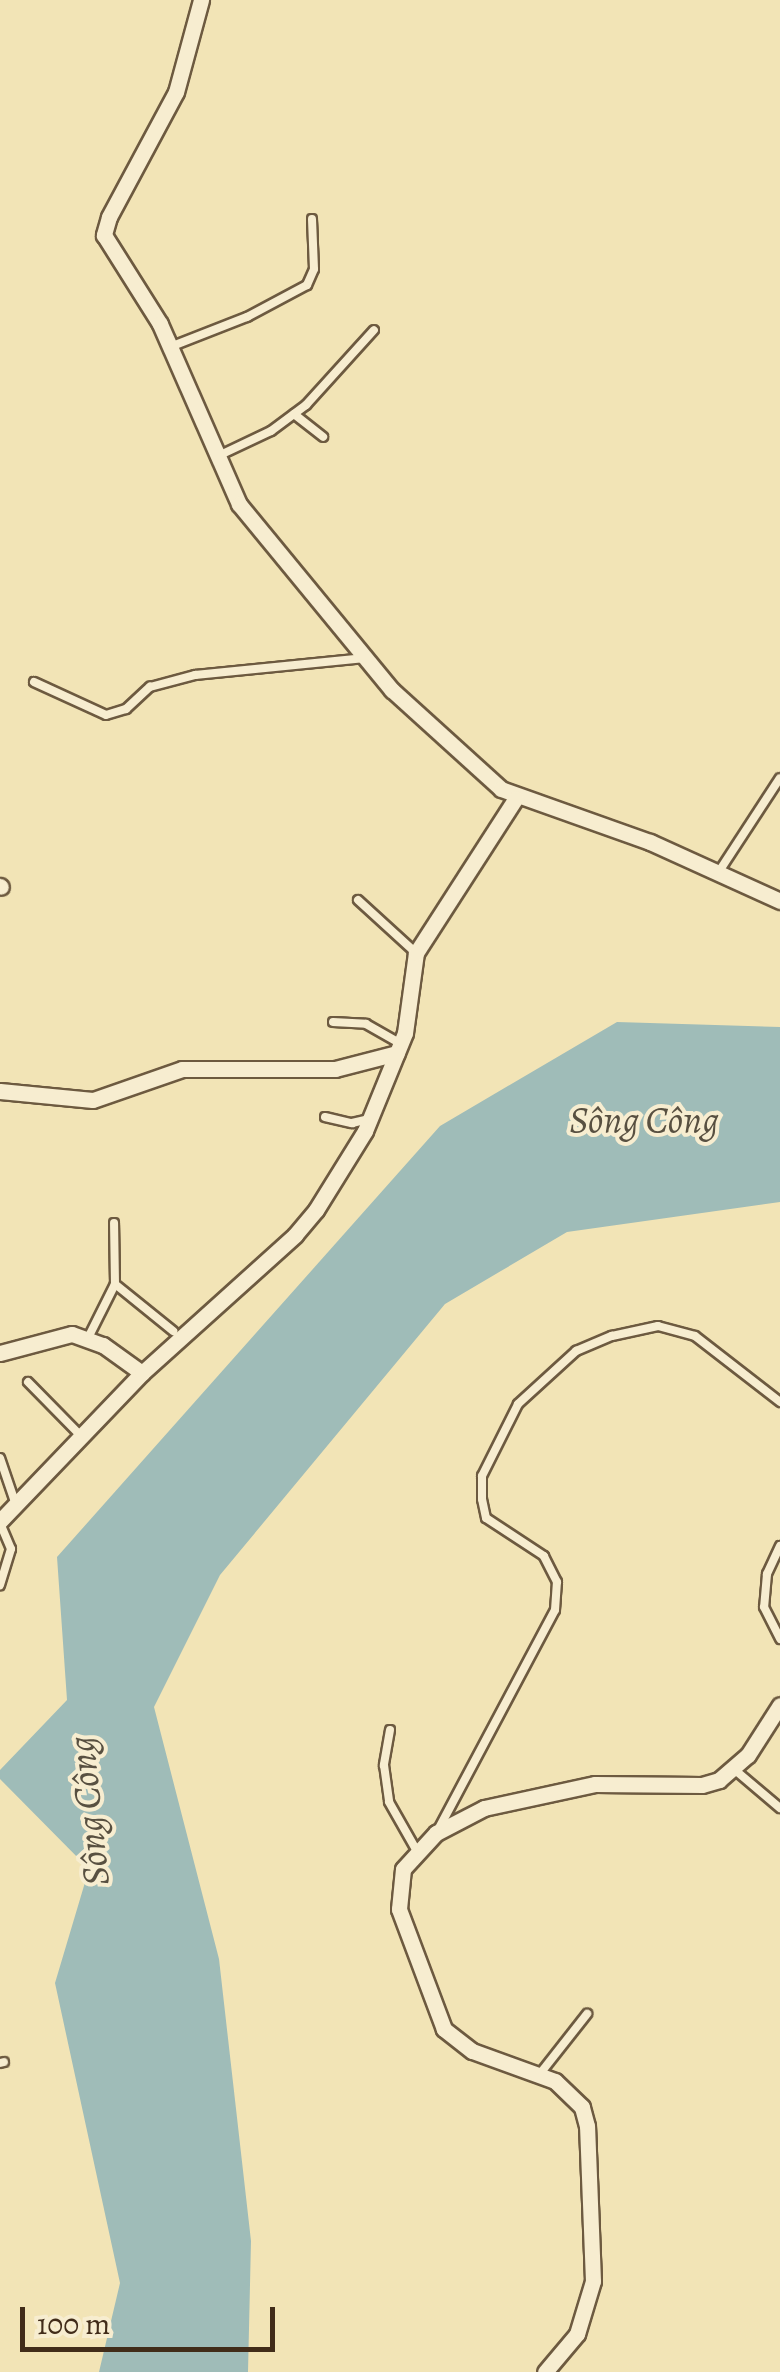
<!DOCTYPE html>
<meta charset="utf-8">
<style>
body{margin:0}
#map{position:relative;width:780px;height:2372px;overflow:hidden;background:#f2e4b6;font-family:Alegreya,serif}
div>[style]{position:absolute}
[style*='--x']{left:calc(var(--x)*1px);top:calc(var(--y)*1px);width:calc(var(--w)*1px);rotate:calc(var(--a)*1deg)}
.water>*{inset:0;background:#9fbcb8}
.roads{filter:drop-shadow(2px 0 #6d5a40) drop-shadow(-2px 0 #6d5a40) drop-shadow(0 2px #6d5a40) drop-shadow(0 -2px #6d5a40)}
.service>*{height:8px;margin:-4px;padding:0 4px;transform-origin:4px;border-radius:4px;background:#f7edd0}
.minor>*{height:15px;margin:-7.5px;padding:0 7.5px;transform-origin:7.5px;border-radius:7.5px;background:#f7edd0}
span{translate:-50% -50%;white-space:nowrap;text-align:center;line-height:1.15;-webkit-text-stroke:8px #f7edd0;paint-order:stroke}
.water-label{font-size:38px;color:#585041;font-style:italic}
.scale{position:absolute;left:20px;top:2307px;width:255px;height:45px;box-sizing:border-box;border:5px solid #412c19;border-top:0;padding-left:12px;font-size:30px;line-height:35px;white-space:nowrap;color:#412c19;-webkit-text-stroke:8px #f7edd0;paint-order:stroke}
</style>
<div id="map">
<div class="water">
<i style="clip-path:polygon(617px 1022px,780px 1027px,780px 1202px,567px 1232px,445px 1304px,220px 1575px,154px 1707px,219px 1959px,251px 2241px,248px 2372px,99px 2372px,120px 2283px,55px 1983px,89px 1869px,0 1779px,0 1770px,67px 1700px,57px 1557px,440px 1126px)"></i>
</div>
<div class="roads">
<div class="service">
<i style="--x:170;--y:347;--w:83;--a:-21.3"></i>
<i style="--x:247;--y:317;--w:68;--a:-28.1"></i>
<i style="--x:307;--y:285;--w:17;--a:-66"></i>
<i style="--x:314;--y:269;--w:50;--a:-92.3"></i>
<i style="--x:294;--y:414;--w:37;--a:38"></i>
<i style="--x:216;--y:457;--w:61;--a:-25.3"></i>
<i style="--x:271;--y:431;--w:44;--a:-36.6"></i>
<i style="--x:306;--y:405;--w:101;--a:-47.8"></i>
<i style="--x:34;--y:682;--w:79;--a:24.6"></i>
<i style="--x:106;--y:715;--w:21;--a:-17"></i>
<i style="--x:126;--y:709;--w:33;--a:-43"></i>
<i style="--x:150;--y:687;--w:47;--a:-14.9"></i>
<i style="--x:195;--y:675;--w:171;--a:-5.7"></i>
<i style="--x:718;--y:873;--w:113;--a:-56.9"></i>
<i style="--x:358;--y:900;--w:79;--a:42.4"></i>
<i style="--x:333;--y:1022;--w:33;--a:3"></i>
<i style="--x:366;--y:1024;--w:40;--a:29.7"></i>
<i style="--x:325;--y:1117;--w:28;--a:13"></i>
<i style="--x:352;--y:1123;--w:18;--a:-13"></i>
<i style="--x:115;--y:1284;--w:75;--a:39"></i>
<i style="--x:88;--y:1338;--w:60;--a:-63.4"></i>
<i style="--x:115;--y:1284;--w:61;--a:-90.9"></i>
<i style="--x:28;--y:1382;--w:76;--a:45.5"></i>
<i style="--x:0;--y:1458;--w:46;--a:71.2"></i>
<i style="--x:0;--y:1523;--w:28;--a:67"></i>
<i style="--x:11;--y:1549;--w:38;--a:107"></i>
<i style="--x:780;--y:1546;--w:31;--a:115"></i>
<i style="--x:767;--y:1574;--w:33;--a:95"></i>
<i style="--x:764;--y:1607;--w:36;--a:63"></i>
<i style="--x:390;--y:1730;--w:36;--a:100"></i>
<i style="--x:384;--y:1765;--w:37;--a:82"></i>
<i style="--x:389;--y:1802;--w:56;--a:60.3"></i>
<i style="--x:735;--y:1770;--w:59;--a:40.2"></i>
<i style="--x:438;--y:1830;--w:249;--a:-62"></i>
<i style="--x:555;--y:1610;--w:28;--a:-86"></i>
<i style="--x:557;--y:1582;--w:29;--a:-117"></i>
<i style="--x:544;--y:1556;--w:69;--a:-146.8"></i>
<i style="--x:486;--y:1518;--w:19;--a:-102"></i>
<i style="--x:482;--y:1499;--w:23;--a:-90"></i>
<i style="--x:482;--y:1476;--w:80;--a:-63.4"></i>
<i style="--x:518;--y:1404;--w:79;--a:-42.4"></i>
<i style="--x:576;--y:1351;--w:39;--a:-23"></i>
<i style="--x:612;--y:1336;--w:47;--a:-12.3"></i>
<i style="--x:658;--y:1326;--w:38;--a:15"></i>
<i style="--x:695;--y:1336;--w:108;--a:37.8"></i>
<i style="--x:0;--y:2063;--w:4;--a:-14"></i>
<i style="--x:539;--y:2075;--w:78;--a:-51.8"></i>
</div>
<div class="minor">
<i style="--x:201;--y:0;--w:95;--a:105.2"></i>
<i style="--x:176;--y:92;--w:142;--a:118.2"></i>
<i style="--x:109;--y:217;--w:19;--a:106"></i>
<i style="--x:104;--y:235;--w:105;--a:57.8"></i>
<i style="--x:160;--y:324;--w:197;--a:66.3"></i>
<i style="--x:239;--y:504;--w:241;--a:50.6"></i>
<i style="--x:392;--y:690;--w:147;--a:42.2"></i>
<i style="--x:501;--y:789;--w:158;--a:19.6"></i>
<i style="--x:650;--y:842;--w:143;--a:24.4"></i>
<i style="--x:0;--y:886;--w:1;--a:45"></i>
<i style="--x:0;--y:1091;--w:93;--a:5.5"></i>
<i style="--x:93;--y:1100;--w:94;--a:-19.2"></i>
<i style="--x:182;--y:1069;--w:153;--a:0"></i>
<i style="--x:335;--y:1069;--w:64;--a:-14.5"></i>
<i style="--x:0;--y:1353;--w:74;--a:-14.8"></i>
<i style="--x:72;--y:1334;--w:33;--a:20"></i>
<i style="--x:103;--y:1345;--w:48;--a:35.7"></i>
<i style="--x:0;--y:1521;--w:205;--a:-46.2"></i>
<i style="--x:142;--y:1373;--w:206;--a:-42"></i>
<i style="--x:295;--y:1235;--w:33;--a:-50"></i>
<i style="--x:316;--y:1210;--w:93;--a:-58.2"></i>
<i style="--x:365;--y:1131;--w:106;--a:-67.8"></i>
<i style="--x:405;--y:1033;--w:81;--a:-82.2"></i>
<i style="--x:416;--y:953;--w:184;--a:-57.2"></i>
<i style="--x:545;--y:2372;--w:50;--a:-49.9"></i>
<i style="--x:577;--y:2334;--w:55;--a:-73.2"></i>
<i style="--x:593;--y:2281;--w:155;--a:-92.2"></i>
<i style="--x:587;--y:2126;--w:20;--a:-105"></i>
<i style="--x:582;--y:2107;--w:37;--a:-136"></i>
<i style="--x:555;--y:2081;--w:88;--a:-160.1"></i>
<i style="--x:472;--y:2051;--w:36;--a:-142"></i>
<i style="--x:444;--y:2029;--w:128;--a:-110.6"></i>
<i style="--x:399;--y:1909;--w:40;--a:-84.3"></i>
<i style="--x:403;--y:1869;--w:49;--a:-47.5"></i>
<i style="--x:436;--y:1833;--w:54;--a:-27.5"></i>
<i style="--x:484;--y:1808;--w:114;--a:-12.2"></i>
<i style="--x:595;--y:1784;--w:107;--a:0.5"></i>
<i style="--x:702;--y:1785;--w:18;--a:-16"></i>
<i style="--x:719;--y:1780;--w:38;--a:-41"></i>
<i style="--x:748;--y:1755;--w:59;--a:-57.4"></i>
</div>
</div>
<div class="water-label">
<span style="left:644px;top:1121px">Sông Công</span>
<span style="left:89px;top:1811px;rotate:-96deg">Sông Công</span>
</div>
<div class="scale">100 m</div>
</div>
